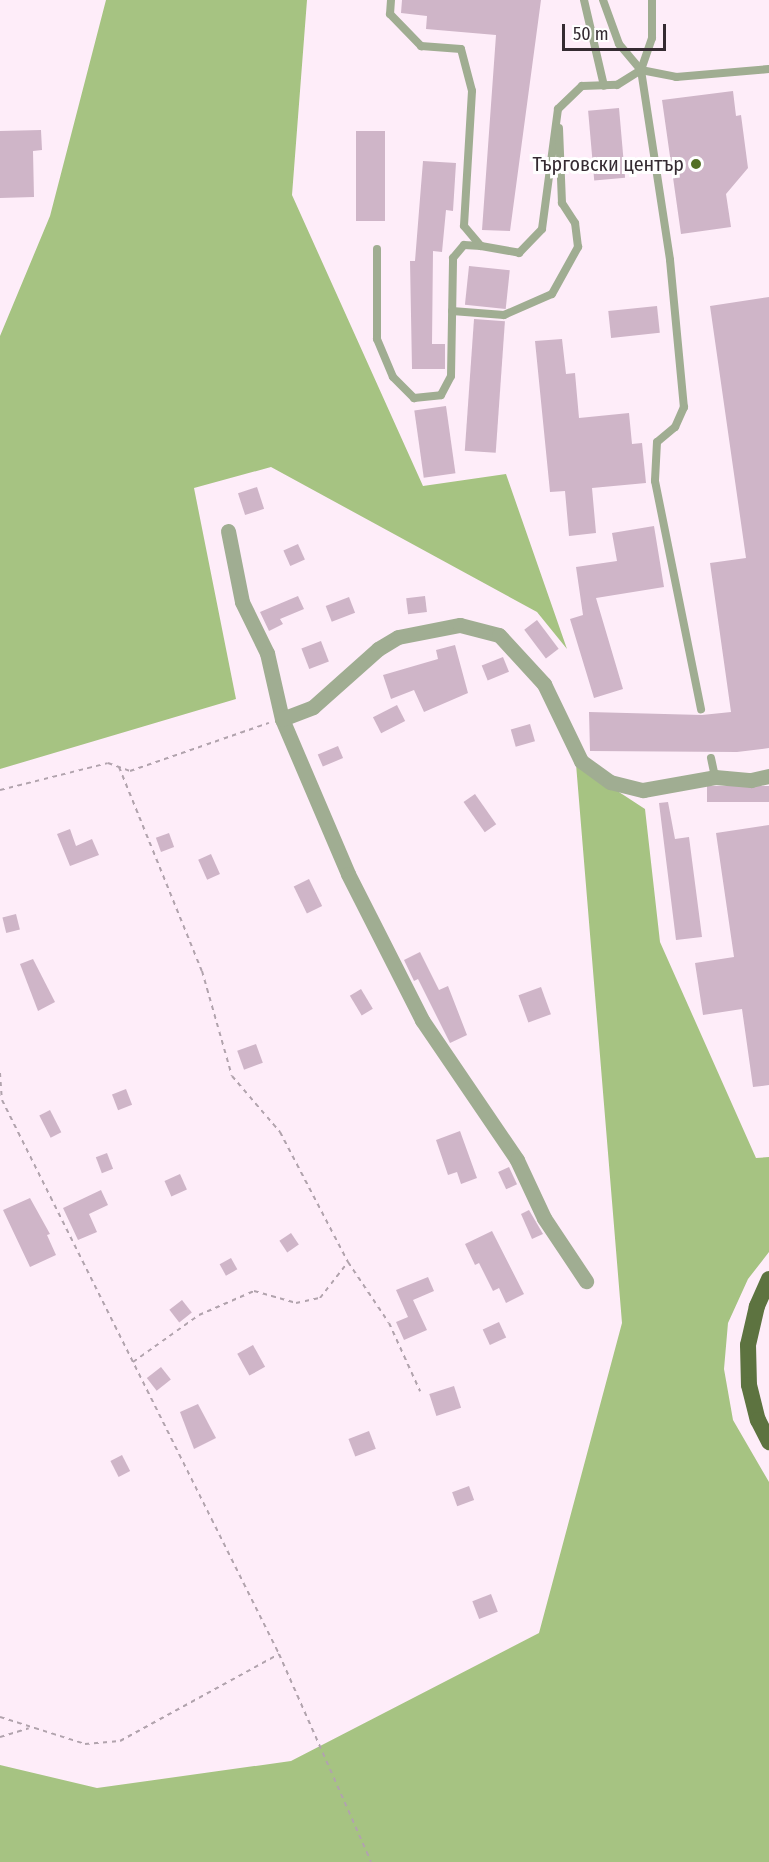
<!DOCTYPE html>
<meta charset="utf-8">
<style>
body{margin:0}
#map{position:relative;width:769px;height:1862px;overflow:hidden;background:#feedf9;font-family:"Fira Sans Condensed",sans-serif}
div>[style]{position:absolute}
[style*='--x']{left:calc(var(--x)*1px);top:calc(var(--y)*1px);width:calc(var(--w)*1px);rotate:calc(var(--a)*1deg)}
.forest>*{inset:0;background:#a6c382}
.building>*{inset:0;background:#cfb5c8;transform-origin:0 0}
.path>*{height:2px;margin-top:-1px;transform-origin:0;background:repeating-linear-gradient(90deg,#b1a3ad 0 4.5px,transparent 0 9px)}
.service>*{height:8px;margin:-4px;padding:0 4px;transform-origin:4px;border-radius:4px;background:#a0ad92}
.minor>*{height:15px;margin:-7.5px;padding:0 7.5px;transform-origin:7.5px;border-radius:7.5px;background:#a0ad92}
.primary>*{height:16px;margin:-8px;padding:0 8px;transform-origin:8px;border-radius:8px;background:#5d7340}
.dots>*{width:16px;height:16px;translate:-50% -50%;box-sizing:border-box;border:3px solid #fff;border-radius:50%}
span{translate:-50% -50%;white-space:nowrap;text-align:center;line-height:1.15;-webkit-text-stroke:6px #fff;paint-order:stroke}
.poi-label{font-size:20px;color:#352b32}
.right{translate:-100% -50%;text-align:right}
.scale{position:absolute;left:562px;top:24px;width:104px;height:27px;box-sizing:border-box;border:3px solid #352b32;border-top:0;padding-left:8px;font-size:18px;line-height:21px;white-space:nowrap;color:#352b32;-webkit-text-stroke:4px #fff;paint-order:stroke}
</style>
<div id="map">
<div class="forest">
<i style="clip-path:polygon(106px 0,307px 0,292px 195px,423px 486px,506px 474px,567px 649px,537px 612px,271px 467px,194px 488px,236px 699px,0 769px,0 336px,50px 216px)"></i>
<i style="clip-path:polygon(576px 764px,645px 809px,660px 942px,756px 1158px,769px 1157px,769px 1252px,748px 1279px,728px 1323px,724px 1369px,733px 1420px,769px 1482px,769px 1862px,0 1862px,0 1765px,97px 1788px,291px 1761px,539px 1633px,622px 1323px)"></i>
</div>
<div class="building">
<i style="clip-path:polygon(402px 0,541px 0,510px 231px,482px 230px,496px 35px,426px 29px,427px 16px,401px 13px)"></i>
<i style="clip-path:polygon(733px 91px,736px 116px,741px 115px,748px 168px,726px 194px,731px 227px,681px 234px,662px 100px)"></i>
<i style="left:619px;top:108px;width:70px;height:31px;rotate:85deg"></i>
<i style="clip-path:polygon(41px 130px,42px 150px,33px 151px,34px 197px,0 198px,0 131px)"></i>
<i style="left:356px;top:131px;width:29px;height:90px"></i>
<i style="clip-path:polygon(423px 161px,456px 163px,453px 211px,446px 210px,442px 252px,433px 251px,432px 344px,445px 344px,445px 369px,412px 369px,410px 261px,415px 261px)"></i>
<i style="left:469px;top:266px;width:41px;height:39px;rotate:6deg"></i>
<i style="clip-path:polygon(769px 297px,769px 748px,737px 752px,590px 751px,589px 712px,702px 715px,731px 712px,710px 563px,746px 558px,710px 306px)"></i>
<i style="left:657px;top:306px;width:27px;height:49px;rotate:84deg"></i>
<i style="left:474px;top:319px;width:31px;height:132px;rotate:4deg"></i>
<i style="clip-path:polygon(562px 339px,566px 374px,575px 373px,579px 418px,629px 413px,632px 444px,642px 443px,646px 483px,592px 488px,596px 533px,569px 536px,565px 491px,550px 492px,535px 341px)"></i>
<i style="left:446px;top:406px;width:68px;height:32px;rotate:82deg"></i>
<i style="left:257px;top:487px;width:23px;height:20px;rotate:72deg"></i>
<i style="clip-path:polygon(654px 526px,664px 587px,596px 598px,623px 689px,594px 698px,570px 619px,583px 615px,576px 567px,617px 561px,612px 533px)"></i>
<i style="left:298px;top:544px;width:17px;height:16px;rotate:66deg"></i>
<i style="clip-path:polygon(298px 596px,304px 609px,280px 619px,283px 624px,269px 631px,260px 612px)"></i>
<i style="left:425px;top:596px;width:16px;height:19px;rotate:83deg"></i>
<i style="left:349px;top:597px;width:17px;height:25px;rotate:69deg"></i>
<i style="left:537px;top:620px;width:36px;height:16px;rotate:53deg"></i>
<i style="left:321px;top:641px;width:22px;height:21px;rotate:69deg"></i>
<i style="clip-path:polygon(455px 645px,468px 693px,424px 712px,414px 690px,391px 699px,383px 675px,438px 659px,436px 650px)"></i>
<i style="left:503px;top:657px;width:16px;height:23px;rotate:68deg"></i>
<i style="left:397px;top:705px;width:18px;height:27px;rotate:63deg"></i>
<i style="left:530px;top:724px;width:18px;height:20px;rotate:74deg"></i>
<i style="left:338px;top:746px;width:13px;height:22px;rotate:67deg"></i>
<i style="left:769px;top:786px;width:16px;height:62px;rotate:90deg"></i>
<i style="left:475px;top:794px;width:37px;height:14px;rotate:55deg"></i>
<i style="clip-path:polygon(668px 802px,675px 839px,689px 837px,702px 937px,676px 940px,659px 803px)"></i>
<i style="clip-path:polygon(769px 825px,769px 1085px,753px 1087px,742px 1009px,703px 1015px,695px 963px,734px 957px,716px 833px)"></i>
<i style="clip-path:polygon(70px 829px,76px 846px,92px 839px,99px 855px,70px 866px,57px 834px)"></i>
<i style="left:169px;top:833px;width:15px;height:14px;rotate:70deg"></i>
<i style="left:211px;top:854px;width:22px;height:14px;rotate:66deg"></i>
<i style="left:309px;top:879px;width:30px;height:17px;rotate:64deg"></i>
<i style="left:16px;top:914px;width:16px;height:14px;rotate:76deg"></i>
<i style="clip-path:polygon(420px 952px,439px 990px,448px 986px,467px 1035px,450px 1043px,418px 979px,414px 981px,404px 960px)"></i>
<i style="clip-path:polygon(33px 959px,55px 1002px,38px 1011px,20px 964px)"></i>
<i style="left:541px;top:987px;width:29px;height:24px;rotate:70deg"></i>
<i style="left:361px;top:989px;width:23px;height:13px;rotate:59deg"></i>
<i style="left:256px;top:1044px;width:20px;height:20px;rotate:70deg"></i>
<i style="left:126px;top:1089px;width:17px;height:15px;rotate:69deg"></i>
<i style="left:50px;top:1110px;width:25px;height:12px;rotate:63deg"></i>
<i style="clip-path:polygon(460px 1131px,477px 1178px,461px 1184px,457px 1172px,448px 1175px,436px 1140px)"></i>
<i style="left:107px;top:1153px;width:17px;height:12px;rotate:69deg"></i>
<i style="left:509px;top:1167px;width:19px;height:12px;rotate:65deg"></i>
<i style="left:180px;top:1174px;width:17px;height:17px;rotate:66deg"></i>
<i style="clip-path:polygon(101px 1190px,108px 1205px,89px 1214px,97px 1232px,78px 1240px,63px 1208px)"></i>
<i style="clip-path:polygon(30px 1198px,50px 1234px,47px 1235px,56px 1255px,30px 1267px,3px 1210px)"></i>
<i style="clip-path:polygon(529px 1210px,543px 1234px,532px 1239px,521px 1214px)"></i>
<i style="clip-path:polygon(492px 1231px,524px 1294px,506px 1303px,499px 1288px,493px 1291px,479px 1263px,475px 1265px,465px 1244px)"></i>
<i style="left:291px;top:1233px;width:14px;height:14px;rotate:56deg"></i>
<i style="left:231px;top:1258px;width:13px;height:13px;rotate:61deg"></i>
<i style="clip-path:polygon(428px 1277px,434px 1291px,413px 1300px,427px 1330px,404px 1340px,396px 1322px,408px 1317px,396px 1290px)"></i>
<i style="left:182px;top:1300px;width:16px;height:16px;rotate:52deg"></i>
<i style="left:499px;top:1322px;width:17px;height:18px;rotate:65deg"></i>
<i style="left:253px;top:1345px;width:25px;height:18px;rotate:61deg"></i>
<i style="left:161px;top:1367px;width:16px;height:18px;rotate:52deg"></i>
<i style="left:454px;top:1386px;width:23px;height:26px;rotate:72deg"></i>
<i style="clip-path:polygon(198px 1404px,216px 1438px,194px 1449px,180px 1412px)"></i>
<i style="left:369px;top:1431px;width:19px;height:22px;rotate:69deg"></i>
<i style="left:122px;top:1455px;width:18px;height:13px;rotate:63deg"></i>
<i style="left:469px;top:1486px;width:15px;height:18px;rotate:70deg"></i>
<i style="left:491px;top:1594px;width:19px;height:20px;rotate:69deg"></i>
</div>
<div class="path">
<i style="--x:119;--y:767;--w:220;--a:67.9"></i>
<i style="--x:202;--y:971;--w:109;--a:74.1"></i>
<i style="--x:232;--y:1076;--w:74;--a:49.4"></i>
<i style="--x:280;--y:1132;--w:147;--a:62.4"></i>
<i style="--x:348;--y:1262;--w:73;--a:56.1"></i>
<i style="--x:389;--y:1323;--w:75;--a:65.5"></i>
<i style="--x:0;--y:790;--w:111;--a:-14"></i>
<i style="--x:108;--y:763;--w:23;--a:20"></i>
<i style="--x:130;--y:771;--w:147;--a:-19.1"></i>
<i style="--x:0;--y:1073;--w:27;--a:86"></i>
<i style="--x:2;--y:1100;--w:619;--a:63.43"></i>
<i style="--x:279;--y:1654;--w:227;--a:66.1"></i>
<i style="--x:133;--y:1362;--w:81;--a:-35.5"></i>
<i style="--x:199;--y:1315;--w:60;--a:-23.6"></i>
<i style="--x:254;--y:1291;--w:44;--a:15.9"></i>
<i style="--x:296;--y:1303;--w:25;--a:-12"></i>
<i style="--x:320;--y:1298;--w:46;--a:-52.1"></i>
<i style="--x:0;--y:1717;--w:89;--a:17.6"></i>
<i style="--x:85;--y:1744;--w:35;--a:-5"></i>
<i style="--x:120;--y:1741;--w:181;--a:-28.7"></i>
<i style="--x:0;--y:1737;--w:30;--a:-17"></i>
</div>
<div class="service">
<i style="--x:391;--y:0;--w:14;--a:94"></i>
<i style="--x:390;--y:14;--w:45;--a:45.9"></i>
<i style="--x:421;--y:46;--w:40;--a:4.3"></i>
<i style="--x:461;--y:49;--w:43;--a:75.3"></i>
<i style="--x:472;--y:91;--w:135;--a:93.4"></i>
<i style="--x:464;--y:226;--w:26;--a:50"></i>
<i style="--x:481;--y:246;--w:39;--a:10"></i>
<i style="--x:519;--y:253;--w:33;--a:-46"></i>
<i style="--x:542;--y:229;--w:121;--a:-82.4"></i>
<i style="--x:558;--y:109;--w:33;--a:-44"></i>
<i style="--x:582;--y:86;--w:35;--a:-2"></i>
<i style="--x:617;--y:85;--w:28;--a:-32"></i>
<i style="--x:584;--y:0;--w:88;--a:76.9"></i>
<i style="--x:603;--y:0;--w:47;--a:70"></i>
<i style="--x:619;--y:44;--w:34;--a:50"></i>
<i style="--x:641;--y:70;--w:36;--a:11"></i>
<i style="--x:676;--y:77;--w:93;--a:-4.9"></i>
<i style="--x:652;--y:0;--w:38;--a:90"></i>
<i style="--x:652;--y:38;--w:34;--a:109"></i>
<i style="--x:641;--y:70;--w:192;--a:81.3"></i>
<i style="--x:670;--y:260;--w:148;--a:84.6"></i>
<i style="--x:684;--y:407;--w:22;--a:114"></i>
<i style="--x:675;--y:427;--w:23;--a:140"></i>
<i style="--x:657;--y:442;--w:39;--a:93"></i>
<i style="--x:655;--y:481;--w:233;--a:78.6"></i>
<i style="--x:377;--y:249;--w:90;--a:90"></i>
<i style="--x:377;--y:339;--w:41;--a:67.2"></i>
<i style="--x:393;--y:377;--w:30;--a:45"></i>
<i style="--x:414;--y:398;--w:27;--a:-6"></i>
<i style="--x:441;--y:395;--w:21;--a:-62"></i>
<i style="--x:451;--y:376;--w:118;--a:-89"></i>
<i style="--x:453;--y:258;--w:17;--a:-50"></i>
<i style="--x:464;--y:245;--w:17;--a:3"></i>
<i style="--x:452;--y:311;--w:52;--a:4.4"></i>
<i style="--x:504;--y:315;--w:52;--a:-23.6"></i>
<i style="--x:552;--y:294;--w:54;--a:-61"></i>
<i style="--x:578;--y:247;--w:24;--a:-97"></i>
<i style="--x:575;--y:223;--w:24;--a:-123"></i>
<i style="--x:562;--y:203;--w:75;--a:-92.3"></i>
<i style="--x:711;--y:758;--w:19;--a:78"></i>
</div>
<div class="minor">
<i style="--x:228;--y:531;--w:72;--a:78.8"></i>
<i style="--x:242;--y:602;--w:57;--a:63.9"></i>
<i style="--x:267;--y:653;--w:68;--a:77.2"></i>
<i style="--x:282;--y:719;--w:168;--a:66.9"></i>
<i style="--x:348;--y:874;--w:164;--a:63.1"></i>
<i style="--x:422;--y:1020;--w:169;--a:55.8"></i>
<i style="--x:517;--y:1160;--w:64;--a:65"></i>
<i style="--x:544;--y:1218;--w:76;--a:56.3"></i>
<i style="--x:282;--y:719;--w:33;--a:-21"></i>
<i style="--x:313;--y:707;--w:87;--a:-41.7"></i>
<i style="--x:378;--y:649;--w:23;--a:-31"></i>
<i style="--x:398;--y:637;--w:63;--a:-11"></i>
<i style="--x:460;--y:625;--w:40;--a:14.4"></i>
<i style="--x:499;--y:635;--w:67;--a:47.4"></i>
<i style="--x:544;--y:684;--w:85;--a:64.3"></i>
<i style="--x:581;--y:761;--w:36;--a:36"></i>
<i style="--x:610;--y:782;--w:34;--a:14"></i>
<i style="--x:643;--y:790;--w:73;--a:-10.2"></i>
<i style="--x:715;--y:777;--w:36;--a:5"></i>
<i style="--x:751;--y:780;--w:18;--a:-13"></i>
</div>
<div class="primary">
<i style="--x:769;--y:1279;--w:30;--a:114"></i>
<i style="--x:757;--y:1306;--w:40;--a:103"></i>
<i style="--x:748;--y:1345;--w:40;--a:88.6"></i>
<i style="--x:749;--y:1385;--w:36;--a:76"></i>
<i style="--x:758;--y:1420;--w:25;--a:63"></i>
</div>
<div class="dots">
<i style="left:696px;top:164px;background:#537025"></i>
</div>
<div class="poi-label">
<span class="right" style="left:684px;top:164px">Търговски център</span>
</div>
<div class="scale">50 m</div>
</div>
